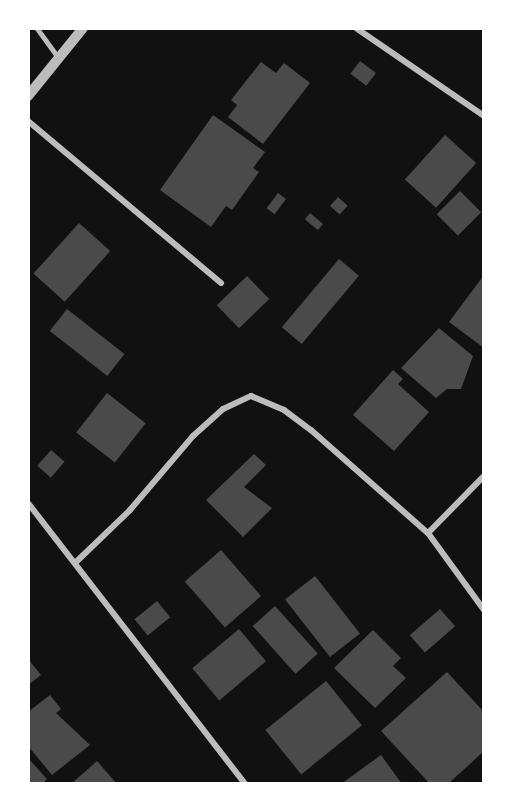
<!DOCTYPE html>
<style>
body{margin:0}
#map{position:relative;width:512px;height:812px;overflow:hidden;background:#111;font-family:"Archivo Narrow",sans-serif}
div>[style]{position:absolute}
[style*='--x']{left:calc(var(--x)*1px);top:calc(var(--y)*1px);width:calc(var(--w)*1px);rotate:calc(var(--a)*1deg)}
.building>*{inset:0;background:#4a4a4a;transform-origin:0 0}
.service>*{height:4.5px;margin:-2.25px;padding:0 2.25px;transform-origin:2.25px;border-radius:2.25px;background:#bcbcbc}
.minor>*{height:6px;margin:-3px;padding:0 3px;transform-origin:3px;border-radius:3px;background:#bcbcbc}
.tertiary>*{height:10px;margin:-5px;padding:0 5px;transform-origin:5px;border-radius:5px;background:#bcbcbc}
span{translate:-50% -50%;white-space:nowrap;text-align:center;line-height:1.15;-webkit-text-stroke:6px #fff;paint-order:stroke}
.frame{position:absolute;inset:0;border:30px solid #fff;pointer-events:none}
</style>
<div id="map">
<div class="building">
<i style="left:360px;top:61px;width:20px;height:16px;rotate:37deg"></i>
<i style="clip-path:polygon(261px 62px,276px 73px,284px 63px,310px 83px,263px 144px,228px 117px,237px 105px,231px 100px)"></i>
<i style="clip-path:polygon(213px 115px,265px 152px,253px 168px,259px 172px,232px 210px,226px 206px,211px 227px,160px 190px)"></i>
<i style="left:445px;top:135px;width:42px;height:60px;rotate:42deg"></i>
<i style="left:460px;top:191px;width:30px;height:33px;rotate:45deg"></i>
<i style="left:278px;top:193px;width:10px;height:19px;rotate:37deg"></i>
<i style="left:338px;top:197px;width:13px;height:12px;rotate:42deg"></i>
<i style="left:310px;top:213px;width:17px;height:8px;rotate:40deg"></i>
<i style="left:79px;top:223px;width:42px;height:68px;rotate:42deg"></i>
<i style="left:339px;top:259px;width:26px;height:89px;rotate:40deg"></i>
<i style="clip-path:polygon(484px 275px,484px 348px,449px 322px)"></i>
<i style="left:247px;top:276px;width:32px;height:42px;rotate:46deg"></i>
<i style="left:67px;top:309px;width:73px;height:28px;rotate:38deg"></i>
<i style="clip-path:polygon(439px 328px,473px 356px,461px 389px,447px 389px,436px 398px,401px 368px)"></i>
<i style="clip-path:polygon(393px 370px,403px 379px,398px 384px,429px 412px,394px 451px,353px 415px)"></i>
<i style="left:107px;top:393px;width:49px;height:50px;rotate:38deg"></i>
<i style="left:51px;top:450px;width:18px;height:21px;rotate:41deg"></i>
<i style="clip-path:polygon(254px 454px,266px 465px,244px 487px,272px 508px,243px 537px,206px 500px)"></i>
<i style="left:221px;top:550px;width:61px;height:48px;rotate:49deg"></i>
<i style="left:315px;top:576px;width:73px;height:38px;rotate:52deg"></i>
<i style="left:157px;top:601px;width:21px;height:29px;rotate:51deg"></i>
<i style="left:275px;top:606px;width:64px;height:30px;rotate:48deg"></i>
<i style="left:440px;top:609px;width:23px;height:40px;rotate:49deg"></i>
<i style="left:239px;top:629px;width:42px;height:61px;rotate:50deg"></i>
<i style="clip-path:polygon(373px 630px,401px 658px,393px 666px,406px 678px,375px 708px,334px 668px)"></i>
<i style="clip-path:polygon(28px 659px,41px 675px,28px 685px)"></i>
<i style="clip-path:polygon(447px 672px,484px 712px,484px 751px,448px 784px,430px 784px,381px 731px)"></i>
<i style="left:326px;top:681px;width:57px;height:78px;rotate:51deg"></i>
<i style="clip-path:polygon(50px 695px,61px 709px,56px 713px,90px 745px,52px 775px,28px 746px,28px 712px)"></i>
<i style="clip-path:polygon(381px 755px,402px 784px,341px 784px)"></i>
<i style="clip-path:polygon(28px 758px,47px 779px,42px 784px,28px 784px)"></i>
<i style="clip-path:polygon(97px 761px,117px 784px,71px 784px)"></i>
</div>
<div class="service">
<i style="--x:37;--y:28;--w:37;--a:54"></i>
</div>
<div class="minor">
<i style="--x:356;--y:28;--w:155;--a:34.5"></i>
<i style="--x:28;--y:121;--w:252;--a:40"></i>
<i style="--x:28;--y:503;--w:355;--a:52.3"></i>
<i style="--x:428;--y:533;--w:80;--a:-45.5"></i>
<i style="--x:75;--y:563;--w:76;--a:-43.9"></i>
<i style="--x:130;--y:510;--w:97;--a:-49.6"></i>
<i style="--x:193;--y:436;--w:40;--a:-42"></i>
<i style="--x:223;--y:409;--w:31;--a:-25"></i>
<i style="--x:251;--y:396;--w:36;--a:23"></i>
<i style="--x:284;--y:410;--w:34;--a:37"></i>
<i style="--x:311;--y:430;--w:156;--a:41.4"></i>
<i style="--x:428;--y:533;--w:95;--a:54"></i>
</div>
<div class="tertiary">
<i style="--x:28;--y:96;--w:87;--a:-51"></i>
</div>
<div class="frame"></div>
</div>
